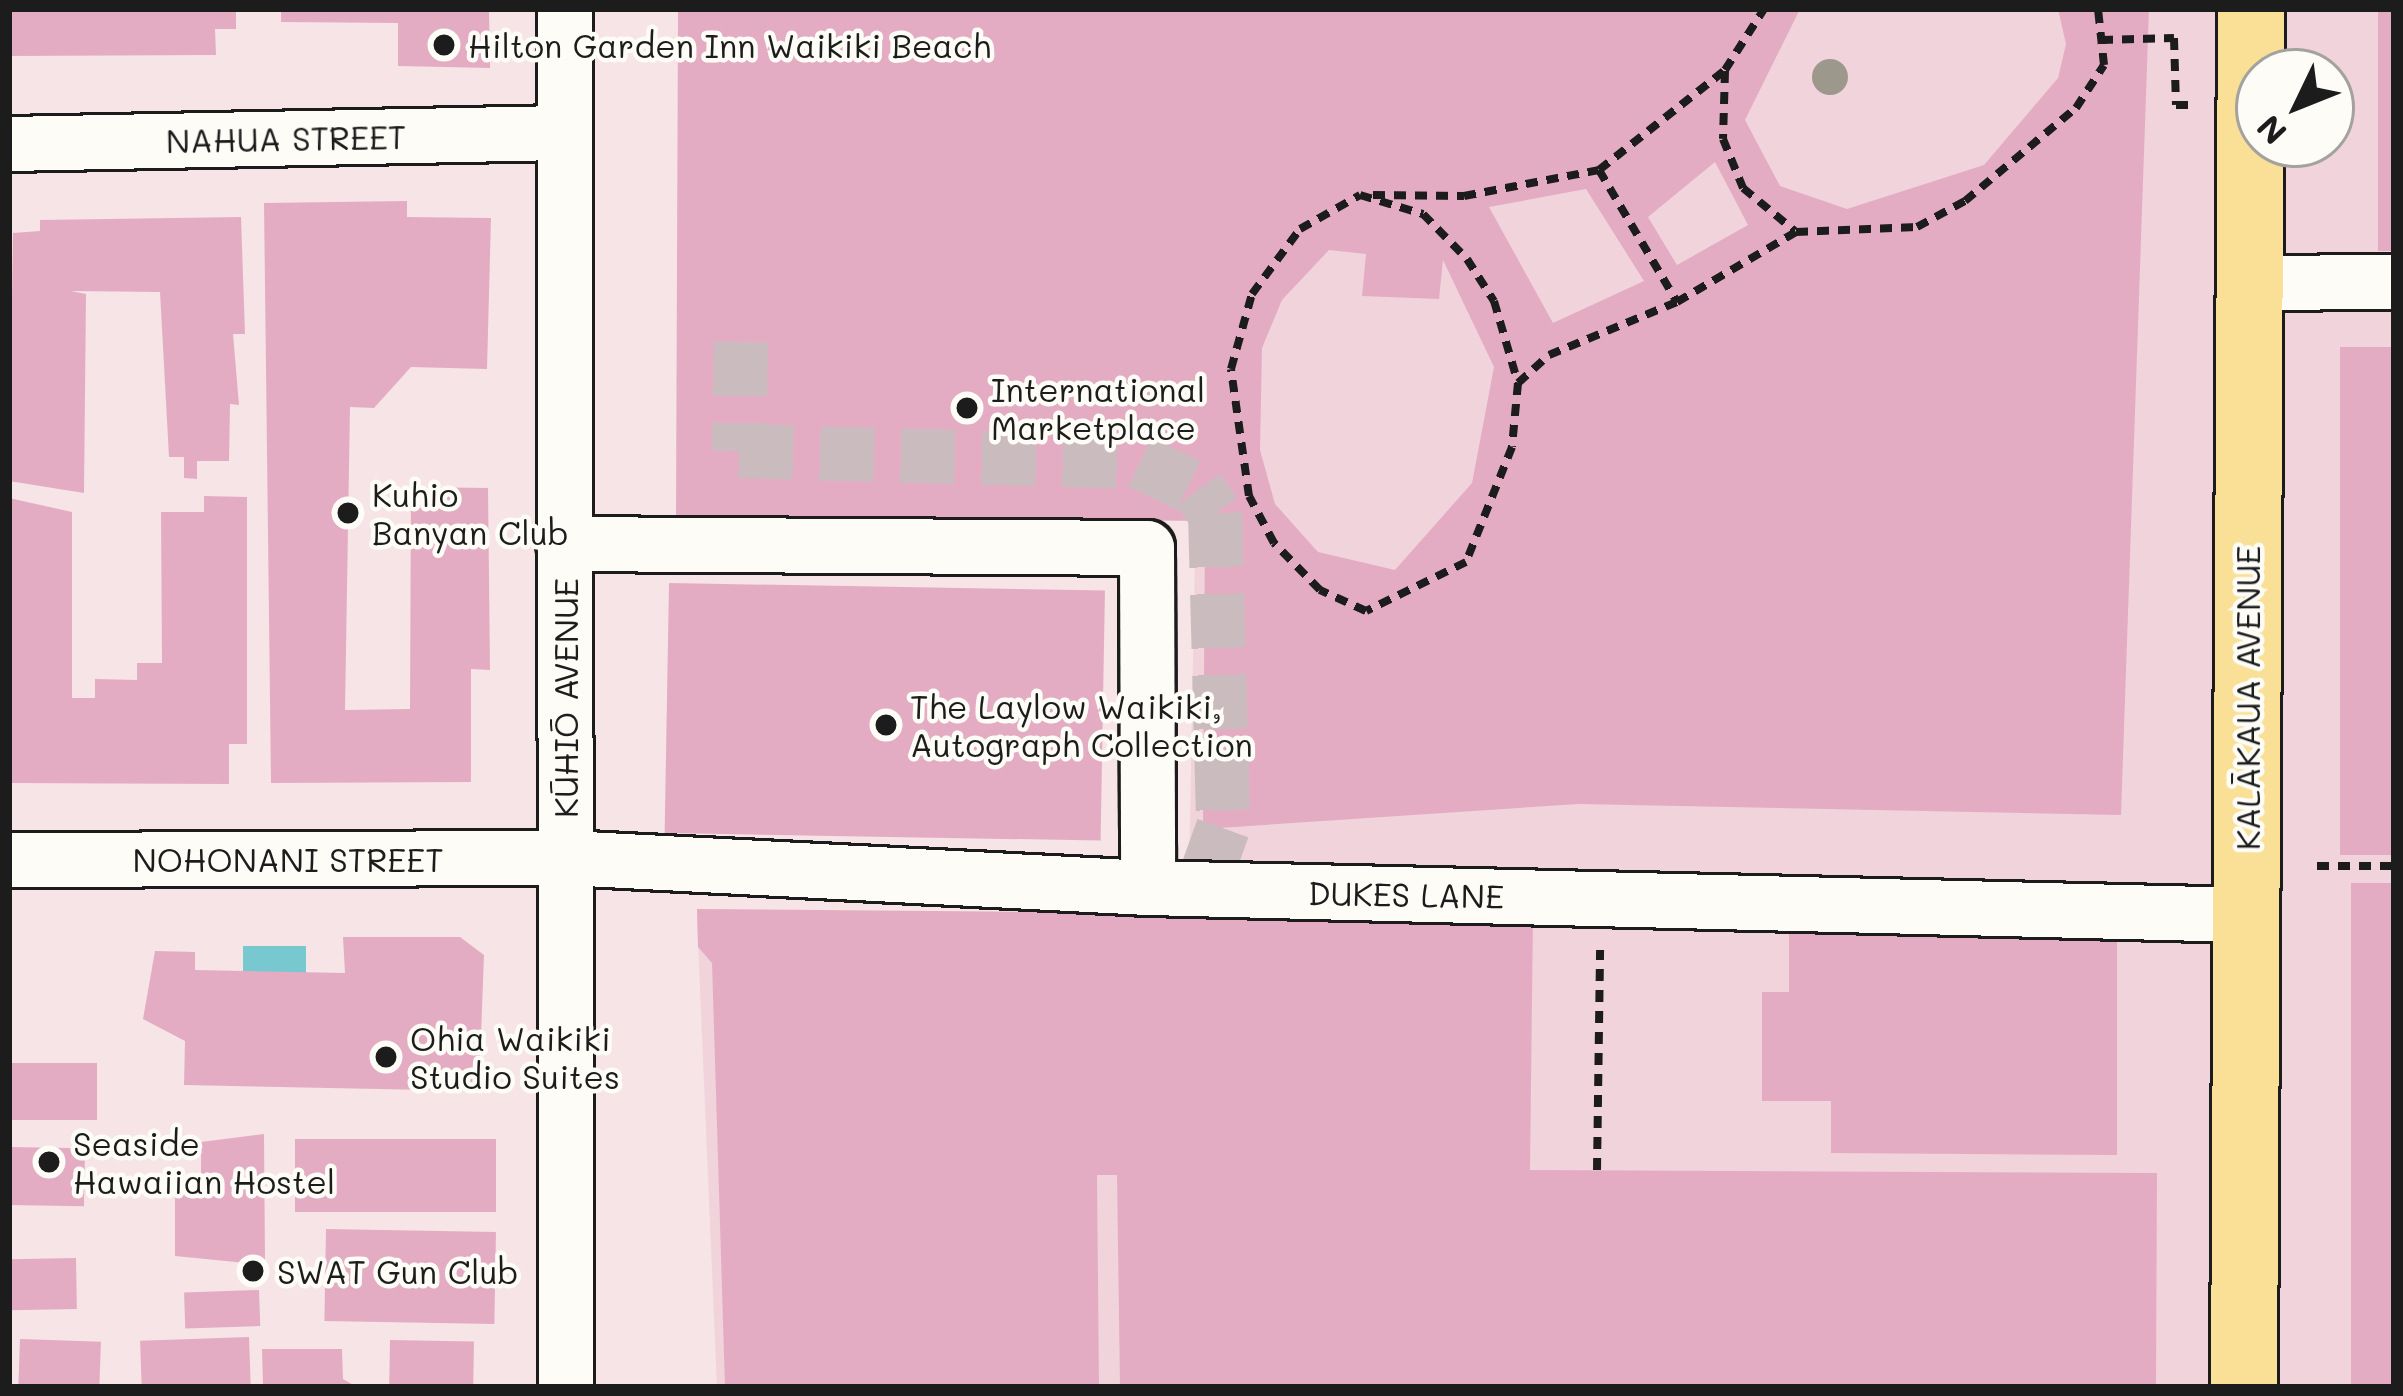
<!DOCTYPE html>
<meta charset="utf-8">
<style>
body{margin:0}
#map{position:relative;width:2403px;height:1396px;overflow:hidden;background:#f6e4e7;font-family:Mali,sans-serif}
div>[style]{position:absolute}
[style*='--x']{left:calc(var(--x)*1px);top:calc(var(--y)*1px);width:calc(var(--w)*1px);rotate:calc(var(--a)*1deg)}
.built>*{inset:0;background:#f1d3dc}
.water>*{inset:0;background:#78c9cf;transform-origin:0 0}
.building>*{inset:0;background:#e4acc2;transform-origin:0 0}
.minor-tunnel>*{height:54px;margin-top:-27px;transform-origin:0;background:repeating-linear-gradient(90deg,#cabcbe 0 54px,transparent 0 81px)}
.path>*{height:8px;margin-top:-4px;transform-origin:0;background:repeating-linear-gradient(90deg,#1c1c1c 0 12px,transparent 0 21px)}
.roads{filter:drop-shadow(3px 0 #1c1c1c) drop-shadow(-3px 0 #1c1c1c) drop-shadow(0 3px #1c1c1c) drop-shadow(0 -3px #1c1c1c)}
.minor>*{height:54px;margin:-27px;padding:0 27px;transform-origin:27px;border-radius:27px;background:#fdfcf7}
.major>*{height:66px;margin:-33px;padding:0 33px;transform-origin:33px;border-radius:33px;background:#fadf96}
.trees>*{width:36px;height:36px;margin:-18px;border-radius:50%;background:#9c988c}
.dots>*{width:33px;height:33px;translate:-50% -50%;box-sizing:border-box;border:6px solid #fdfcf7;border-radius:50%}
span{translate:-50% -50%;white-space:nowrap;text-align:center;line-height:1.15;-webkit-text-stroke:9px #fdfcf7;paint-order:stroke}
.poi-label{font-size:33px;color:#1c1c1c}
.left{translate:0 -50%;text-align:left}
.street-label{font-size:33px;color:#1c1c1c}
.frame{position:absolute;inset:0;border:12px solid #1c1c1c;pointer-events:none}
.north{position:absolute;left:2235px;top:48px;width:120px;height:120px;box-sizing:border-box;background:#fdfcf7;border:3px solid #a3a29f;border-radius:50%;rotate:227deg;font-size:33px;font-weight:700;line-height:48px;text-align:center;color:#1c1c1c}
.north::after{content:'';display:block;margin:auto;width:42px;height:54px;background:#1c1c1c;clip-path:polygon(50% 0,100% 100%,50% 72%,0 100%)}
</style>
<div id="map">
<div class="built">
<i style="clip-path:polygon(evenodd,1182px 9px,2394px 9px,2394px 1387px,717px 1387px,697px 918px,1188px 935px,1195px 552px,1182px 9px,2259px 72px,2331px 72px,2331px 144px,2259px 144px,2259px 72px)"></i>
</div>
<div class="water">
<i style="left:243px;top:946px;width:63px;height:33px"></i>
</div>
<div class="building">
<i style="clip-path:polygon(9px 9px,236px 9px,236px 29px,215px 29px,216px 55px,9px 56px)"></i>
<i style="clip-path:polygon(281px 9px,489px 9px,490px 68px,398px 66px,398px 23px,281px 22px)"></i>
<i style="clip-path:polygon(evenodd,678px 9px,1800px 9px,1745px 120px,1780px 186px,1847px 209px,1984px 165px,2058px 78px,2066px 44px,2058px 9px,2149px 9px,2121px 815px,1578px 804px,1203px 829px,1205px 521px,676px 516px,678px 9px,1715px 162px,1748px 225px,1677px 265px,1648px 217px,1715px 162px,678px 9px,1586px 189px,1644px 281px,1553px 323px,1489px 207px,1586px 189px,678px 9px,1329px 250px,1366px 254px,1362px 296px,1439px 299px,1443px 260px,1494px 367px,1472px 483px,1395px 570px,1318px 552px,1275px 504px,1260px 450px,1262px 348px,1282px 300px,1329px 250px)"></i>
<i style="left:2378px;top:9px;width:16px;height:242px"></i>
<i style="clip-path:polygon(407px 201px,407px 217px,491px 218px,487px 369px,411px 367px,374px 408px,350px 407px,345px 710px,410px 709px,411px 487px,488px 488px,490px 670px,471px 669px,471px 782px,271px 783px,264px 203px)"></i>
<i style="clip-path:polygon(241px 217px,245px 334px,233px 334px,239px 405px,230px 404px,229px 461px,197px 461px,197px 479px,184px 478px,184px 457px,169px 457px,160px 292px,71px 291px,86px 294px,84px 493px,9px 481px,13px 233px,40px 231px,40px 220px)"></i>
<i style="left:2340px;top:347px;width:54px;height:508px"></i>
<i style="clip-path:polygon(204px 496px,247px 497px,247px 744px,229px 744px,229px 784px,9px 783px,9px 498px,72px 512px,72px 698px,95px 698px,95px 679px,137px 680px,137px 663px,162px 663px,161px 512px,204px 512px)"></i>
<i style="left:669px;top:583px;width:436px;height:250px;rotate:1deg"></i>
<i style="left:2351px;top:883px;width:43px;height:504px"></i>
<i style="clip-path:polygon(697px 909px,1533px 916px,1530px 1170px,2157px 1173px,2156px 1387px,1120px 1387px,1117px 1175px,1097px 1175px,1099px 1387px,725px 1387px,712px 963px,698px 947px)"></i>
<i style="clip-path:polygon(1789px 932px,2117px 934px,2117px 1155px,1831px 1153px,1831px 1101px,1762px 1101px,1762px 992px,1789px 992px)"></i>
<i style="clip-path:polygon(343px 937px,460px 937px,484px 955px,479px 1091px,184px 1085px,185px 1041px,143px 1019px,155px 951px,195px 952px,195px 970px,345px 973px)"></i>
<i style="left:97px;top:1063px;width:57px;height:88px;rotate:90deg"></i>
<i style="clip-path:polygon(264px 1134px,265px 1265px,175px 1256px,175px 1193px,201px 1193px,201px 1142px)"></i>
<i style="left:295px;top:1139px;width:201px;height:73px"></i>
<i style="left:9px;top:1147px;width:76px;height:58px;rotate:1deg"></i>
<i style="left:326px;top:1229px;width:170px;height:92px;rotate:1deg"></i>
<i style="left:76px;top:1258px;width:51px;height:67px;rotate:89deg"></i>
<i style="left:259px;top:1290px;width:36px;height:75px;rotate:88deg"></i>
<i style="left:249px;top:1337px;width:50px;height:109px;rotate:88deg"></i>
<i style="left:20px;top:1339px;width:81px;height:48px;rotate:2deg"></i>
<i style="left:390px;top:1340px;width:84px;height:47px;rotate:1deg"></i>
<i style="clip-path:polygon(262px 1349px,342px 1349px,343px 1379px,357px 1387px,263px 1387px)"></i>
</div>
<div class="minor-tunnel">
<i style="--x:741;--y:342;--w:109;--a:91.1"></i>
<i style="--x:739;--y:451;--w:401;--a:1.6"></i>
<i style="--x:1140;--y:462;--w:64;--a:25.8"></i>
<i style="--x:1198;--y:490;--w:29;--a:54"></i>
<i style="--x:1215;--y:513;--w:315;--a:88.5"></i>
<i style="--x:1223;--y:828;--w:65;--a:109.8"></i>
</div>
<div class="path">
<i style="--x:2101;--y:40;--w:73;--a:-1.6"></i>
<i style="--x:2174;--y:38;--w:67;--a:88.3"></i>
<i style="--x:2176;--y:105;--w:20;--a:0"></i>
<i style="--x:1725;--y:71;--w:68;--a:91.7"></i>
<i style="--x:1723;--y:139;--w:53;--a:67.8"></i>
<i style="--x:1743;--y:188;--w:67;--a:39.6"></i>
<i style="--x:1599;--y:170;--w:153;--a:59.4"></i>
<i style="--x:1360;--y:195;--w:66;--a:16.8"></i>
<i style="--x:1423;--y:214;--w:63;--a:45.6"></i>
<i style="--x:1467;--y:259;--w:50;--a:57.3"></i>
<i style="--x:1494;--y:301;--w:85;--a:73.7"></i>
<i style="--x:1518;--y:383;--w:64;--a:95.4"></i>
<i style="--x:1512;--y:447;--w:124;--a:111.8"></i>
<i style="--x:1466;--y:562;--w:111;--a:153.9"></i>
<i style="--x:1366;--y:611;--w:51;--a:-155.5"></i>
<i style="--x:1320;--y:590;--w:66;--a:-134.4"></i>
<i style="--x:1274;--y:543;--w:53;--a:-118"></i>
<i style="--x:1249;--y:496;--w:128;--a:-98.1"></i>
<i style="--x:1231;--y:369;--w:78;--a:-74.4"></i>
<i style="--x:1252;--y:294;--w:81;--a:-53.6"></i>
<i style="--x:1300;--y:229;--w:69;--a:-29.5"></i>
<i style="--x:1373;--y:195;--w:91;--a:0.6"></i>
<i style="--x:1464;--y:196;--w:137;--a:-10.9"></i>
<i style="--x:1599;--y:170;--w:161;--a:-38.4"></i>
<i style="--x:1725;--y:70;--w:72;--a:-57.4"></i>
<i style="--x:1518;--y:383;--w:42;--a:-42.1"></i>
<i style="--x:1549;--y:355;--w:139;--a:-22.5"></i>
<i style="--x:1677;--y:302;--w:138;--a:-30.5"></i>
<i style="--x:1796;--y:232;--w:121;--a:-2.4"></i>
<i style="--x:1917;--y:227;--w:55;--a:-28.4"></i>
<i style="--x:1965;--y:201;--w:145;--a:-40"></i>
<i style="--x:2076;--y:108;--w:51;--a:-56.9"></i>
<i style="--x:2104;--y:65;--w:56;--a:-96.1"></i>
<i style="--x:2317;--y:866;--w:77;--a:0"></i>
<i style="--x:1597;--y:1170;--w:220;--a:-89.2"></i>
</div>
<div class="roads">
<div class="minor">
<i style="--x:565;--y:9;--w:1378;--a:89.96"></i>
<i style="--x:9;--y:144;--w:554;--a:-1.14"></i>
<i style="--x:2249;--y:283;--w:145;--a:-0.4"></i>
<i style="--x:564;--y:544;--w:583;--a:0.39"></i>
<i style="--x:1147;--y:548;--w:340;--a:89.8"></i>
<i style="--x:9;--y:860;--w:558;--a:-0.21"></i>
<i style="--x:567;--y:858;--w:582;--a:2.96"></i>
<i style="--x:1148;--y:888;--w:1098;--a:1.41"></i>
</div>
<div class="major">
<i style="--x:2244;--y:1387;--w:1378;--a:-89.71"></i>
</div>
</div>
<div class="trees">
<i style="left:1830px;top:77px"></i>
</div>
<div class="dots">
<i style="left:444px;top:45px;background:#1c1c1c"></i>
<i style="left:967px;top:408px;background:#1c1c1c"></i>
<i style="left:348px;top:513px;background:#1c1c1c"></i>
<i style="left:886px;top:725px;background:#1c1c1c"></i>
<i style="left:386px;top:1057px;background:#1c1c1c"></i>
<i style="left:49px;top:1162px;background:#1c1c1c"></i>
<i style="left:253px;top:1271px;background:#1c1c1c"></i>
</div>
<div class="poi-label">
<span class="left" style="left:468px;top:45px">Hilton Garden Inn Waikiki Beach</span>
<span class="left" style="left:991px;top:408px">International<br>Marketplace</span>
<span class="left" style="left:372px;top:513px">Kuhio<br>Banyan Club</span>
<span class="left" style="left:910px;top:725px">The Laylow Waikiki,<br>Autograph Collection</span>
<span class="left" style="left:410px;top:1057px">Ohia Waikiki<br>Studio Suites</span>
<span class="left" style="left:73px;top:1162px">Seaside<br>Hawaiian Hostel</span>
<span class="left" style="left:277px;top:1271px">SWAT Gun Club</span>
</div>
<div class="street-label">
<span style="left:286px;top:138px;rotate:-1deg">NAHUA STREET</span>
<span style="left:565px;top:698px;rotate:-90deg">KŪHIŌ AVENUE</span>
<span style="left:2247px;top:698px;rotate:-90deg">KALĀKAUA AVENUE</span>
<span style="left:288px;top:859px">NOHONANI STREET</span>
<span style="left:1406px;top:894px;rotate:1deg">DUKES LANE</span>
</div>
<div class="frame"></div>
<div class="north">N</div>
</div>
